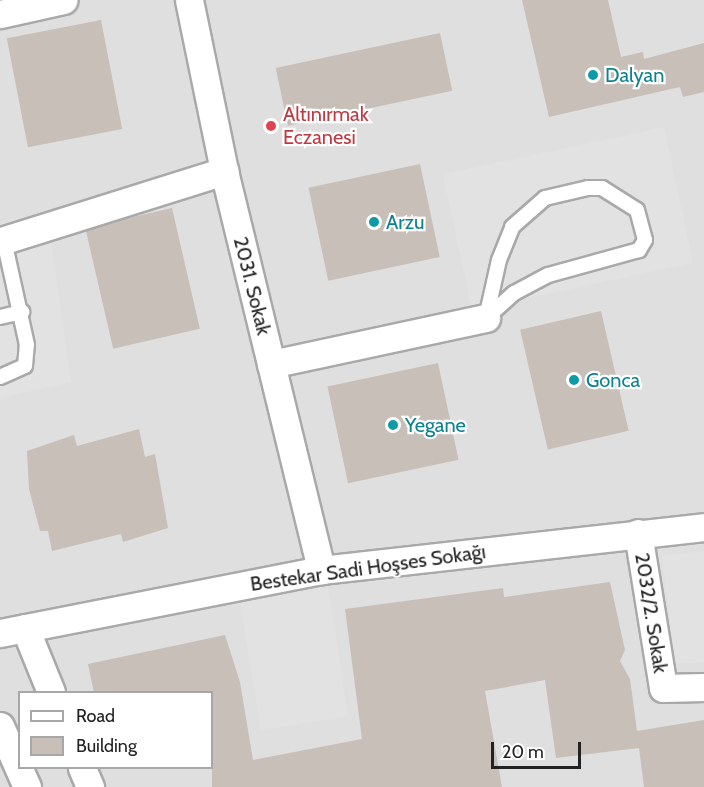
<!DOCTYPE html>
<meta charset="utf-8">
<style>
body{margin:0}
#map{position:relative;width:704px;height:787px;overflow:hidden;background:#f2efe9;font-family:Cabin,sans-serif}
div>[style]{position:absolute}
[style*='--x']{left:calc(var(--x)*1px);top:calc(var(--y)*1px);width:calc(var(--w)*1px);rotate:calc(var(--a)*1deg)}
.residential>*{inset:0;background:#e0dfdf}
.parking>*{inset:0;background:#e2e2e2;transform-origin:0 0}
.building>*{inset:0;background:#c7bfb8;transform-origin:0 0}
.roads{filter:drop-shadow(2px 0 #a9a9a9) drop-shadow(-2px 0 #a9a9a9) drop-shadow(0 2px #a9a9a9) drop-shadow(0 -2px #a9a9a9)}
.service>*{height:14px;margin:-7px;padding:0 7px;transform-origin:7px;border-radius:7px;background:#fff}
.minor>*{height:27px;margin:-13.5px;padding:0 13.5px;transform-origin:13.5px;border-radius:13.5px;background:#fff}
.dots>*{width:16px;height:16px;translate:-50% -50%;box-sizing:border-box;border:3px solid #fff;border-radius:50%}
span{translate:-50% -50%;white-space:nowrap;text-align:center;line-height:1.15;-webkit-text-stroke:4.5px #fff;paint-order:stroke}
.culture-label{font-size:20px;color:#0d838f}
.left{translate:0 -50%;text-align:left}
.health-label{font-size:20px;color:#be3a42}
.street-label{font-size:20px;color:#222}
.legend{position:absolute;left:18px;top:691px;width:195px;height:78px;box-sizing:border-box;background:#fff;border:2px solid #a7a7a7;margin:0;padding:8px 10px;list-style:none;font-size:18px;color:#222}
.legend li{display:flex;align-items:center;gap:12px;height:30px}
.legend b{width:30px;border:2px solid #a7a7a7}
.scale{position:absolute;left:491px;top:742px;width:90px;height:27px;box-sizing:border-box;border:3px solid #222;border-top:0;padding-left:8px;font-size:18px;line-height:21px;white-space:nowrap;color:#222;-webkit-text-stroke:4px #fff;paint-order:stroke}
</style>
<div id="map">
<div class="residential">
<i style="clip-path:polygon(evenodd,0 0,704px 0,704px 787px,0 787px,0 0,20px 692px,212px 692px,212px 768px,20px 768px,20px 692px)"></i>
</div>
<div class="parking">
<i style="left:664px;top:127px;width:139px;height:226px;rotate:78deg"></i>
<i style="clip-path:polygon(47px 213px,71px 382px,0 398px,0 224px)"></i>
<i style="clip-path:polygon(704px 552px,704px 662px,675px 664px,662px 555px)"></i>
<i style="left:328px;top:587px;width:131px;height:89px;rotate:81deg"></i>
</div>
<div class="building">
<i style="clip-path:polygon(522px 0,608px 0,621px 57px,643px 52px,644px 59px,704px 43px,704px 92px,683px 97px,680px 87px,549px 117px)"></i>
<i style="left:101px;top:20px;width:111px;height:96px;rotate:79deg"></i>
<i style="left:440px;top:33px;width:59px;height:168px;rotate:78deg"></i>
<i style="left:420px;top:164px;width:95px;height:114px;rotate:78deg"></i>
<i style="left:172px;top:208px;width:124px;height:89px;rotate:77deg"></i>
<i style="left:601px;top:311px;width:123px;height:83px;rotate:77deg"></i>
<i style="left:438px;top:363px;width:99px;height:113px;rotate:78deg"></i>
<i style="clip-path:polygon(139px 429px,145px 457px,155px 454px,168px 528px,123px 542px,121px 534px,52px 551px,48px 531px,40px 531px,29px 489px,27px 451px,74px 435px,77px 446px)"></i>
<i style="clip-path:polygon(610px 582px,625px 650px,620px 661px,630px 679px,637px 731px,704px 720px,704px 787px,644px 787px,639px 748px,556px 758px,545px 680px,485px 691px,502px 787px,212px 787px,212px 693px,94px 693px,88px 664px,225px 635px,240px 682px,253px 760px,362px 739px,345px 609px,503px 588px,504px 597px)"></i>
</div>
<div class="roads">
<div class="service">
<i style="--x:588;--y:188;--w:14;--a:0"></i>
<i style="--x:602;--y:188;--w:41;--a:32.2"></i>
<i style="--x:637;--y:210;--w:31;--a:75"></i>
<i style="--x:645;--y:240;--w:12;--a:121"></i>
<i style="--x:639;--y:250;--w:94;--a:164.6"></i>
<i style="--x:548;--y:275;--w:38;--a:152"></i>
<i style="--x:514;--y:293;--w:38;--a:138"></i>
<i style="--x:486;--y:318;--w:59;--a:-77.4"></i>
<i style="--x:499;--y:260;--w:35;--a:-68"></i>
<i style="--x:512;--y:227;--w:44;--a:-41.3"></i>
<i style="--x:545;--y:198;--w:44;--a:-13.1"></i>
<i style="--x:0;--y:317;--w:23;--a:-13"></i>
<i style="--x:0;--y:377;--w:27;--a:-24"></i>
<i style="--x:25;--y:366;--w:21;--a:-85"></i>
<i style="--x:27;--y:345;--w:107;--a:-102.4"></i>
<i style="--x:4;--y:240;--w:3;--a:162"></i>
</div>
<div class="minor">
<i style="--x:189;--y:0;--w:175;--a:78.4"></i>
<i style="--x:224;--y:171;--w:411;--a:76.3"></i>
<i style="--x:0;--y:14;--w:65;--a:-12.5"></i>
<i style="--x:4;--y:240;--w:231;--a:-17.4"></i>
<i style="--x:271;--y:364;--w:220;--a:-12.1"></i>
<i style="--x:638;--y:533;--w:157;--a:80.8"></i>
<i style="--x:663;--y:688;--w:41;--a:-1.4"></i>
<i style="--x:25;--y:628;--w:69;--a:67.9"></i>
<i style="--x:0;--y:633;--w:327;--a:-11.1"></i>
<i style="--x:321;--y:570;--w:385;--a:-6.4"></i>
<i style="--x:0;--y:726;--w:67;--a:66.1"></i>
<i style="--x:82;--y:768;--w:21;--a:67"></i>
</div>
</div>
<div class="dots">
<i style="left:593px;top:75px;background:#0f9aa8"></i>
<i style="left:271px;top:126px;background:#e0444e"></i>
<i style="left:374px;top:222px;background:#0f9aa8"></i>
<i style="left:574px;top:380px;background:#0f9aa8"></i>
<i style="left:393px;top:425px;background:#0f9aa8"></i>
</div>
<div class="culture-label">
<span class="left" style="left:605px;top:75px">Dalyan</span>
<span class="left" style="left:386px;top:222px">Arzu</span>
<span class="left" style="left:586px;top:380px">Gonca</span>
<span class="left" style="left:405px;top:425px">Yegane</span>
</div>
<div class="health-label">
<span class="left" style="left:283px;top:126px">Altınırmak<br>Eczanesi</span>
</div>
<div class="street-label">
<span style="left:252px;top:286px;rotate:76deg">2031. Sokak</span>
<span style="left:368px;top:568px;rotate:-8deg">Bestekar Sadi Hoşses Sokağı</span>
<span style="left:651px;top:613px;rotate:81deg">2032/2. Sokak</span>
</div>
<ul class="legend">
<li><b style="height:8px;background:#fff"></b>Road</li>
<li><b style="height:16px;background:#c7bfb8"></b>Building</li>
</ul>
<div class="scale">20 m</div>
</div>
